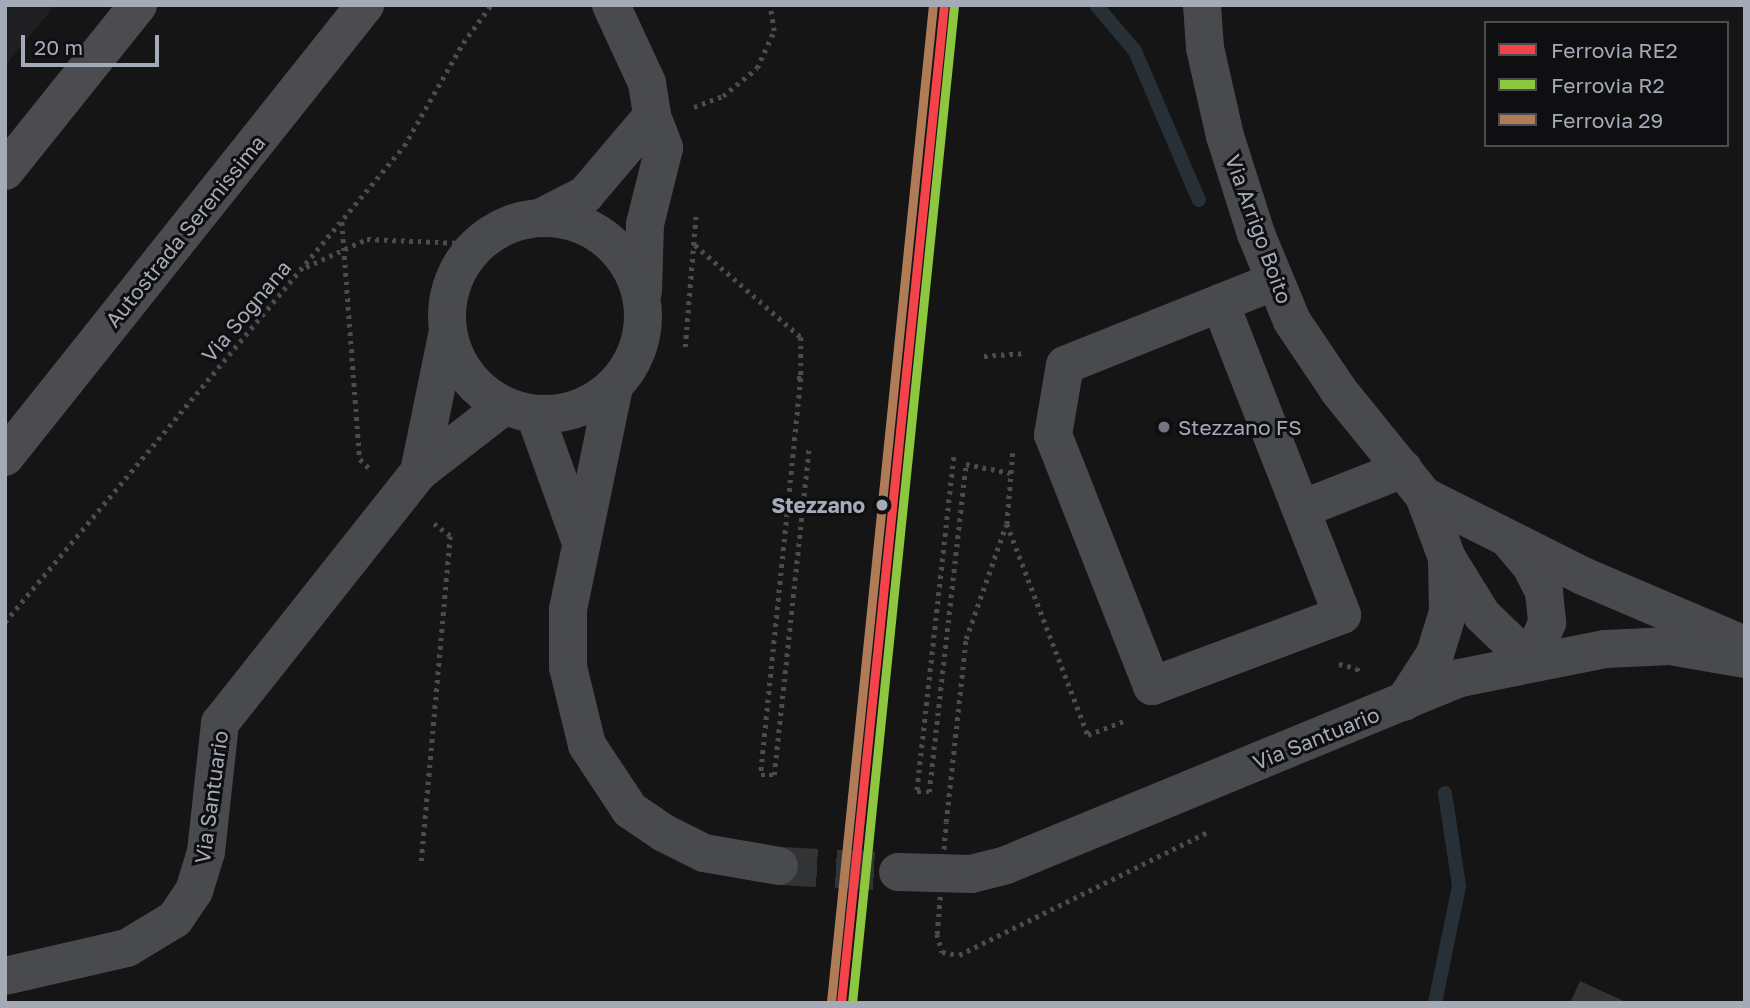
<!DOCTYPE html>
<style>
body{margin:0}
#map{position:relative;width:1750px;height:1008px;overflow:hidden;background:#151515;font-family:"Golos Text",sans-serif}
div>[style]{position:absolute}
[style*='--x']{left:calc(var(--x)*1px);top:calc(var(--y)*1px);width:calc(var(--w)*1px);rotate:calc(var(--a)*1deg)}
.built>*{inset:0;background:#1f1f21}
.stream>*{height:14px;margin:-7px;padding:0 7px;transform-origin:7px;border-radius:7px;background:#283037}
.building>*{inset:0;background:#333334}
.minor-tunnel>*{height:38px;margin-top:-19px;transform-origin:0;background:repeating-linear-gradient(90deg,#323335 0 38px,transparent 0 57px)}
.path>*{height:4.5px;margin-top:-2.25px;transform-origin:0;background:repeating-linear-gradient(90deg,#4b4c50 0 3.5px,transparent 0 8.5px)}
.minor>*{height:38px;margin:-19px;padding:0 19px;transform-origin:19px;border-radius:19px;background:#494a4e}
.minor>.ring{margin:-19px;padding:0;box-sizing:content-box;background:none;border:38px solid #494a4e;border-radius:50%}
.highway>*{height:38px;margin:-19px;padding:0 19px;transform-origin:19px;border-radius:19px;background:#4c4c50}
.path-bridge>*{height:4.5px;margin-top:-2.25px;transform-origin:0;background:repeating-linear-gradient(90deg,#4b4c50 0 3.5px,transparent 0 8.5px)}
.rail-1>*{height:9px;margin:-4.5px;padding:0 4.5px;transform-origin:4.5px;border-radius:4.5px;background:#f4444a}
.rail-2>*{height:9px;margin:-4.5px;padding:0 4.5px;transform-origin:4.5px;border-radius:4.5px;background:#8dc63f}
.rail-3>*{height:9px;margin:-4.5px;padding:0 4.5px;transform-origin:4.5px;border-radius:4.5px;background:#b07c57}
.dots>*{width:19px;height:19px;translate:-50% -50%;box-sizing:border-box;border:4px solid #0f0f11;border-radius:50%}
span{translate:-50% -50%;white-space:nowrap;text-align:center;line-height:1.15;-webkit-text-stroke:6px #0f0f11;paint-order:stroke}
.street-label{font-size:21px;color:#a5aab7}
.poi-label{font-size:21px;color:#a5aab7}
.left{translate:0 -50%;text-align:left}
.stop-label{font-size:21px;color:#a5aab7;font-weight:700}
.right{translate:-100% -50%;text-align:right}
.frame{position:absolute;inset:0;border:7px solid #a5aab7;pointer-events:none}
.legend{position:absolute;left:1484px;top:21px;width:245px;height:126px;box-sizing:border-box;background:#0f0f11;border:2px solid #4b4d53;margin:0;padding:9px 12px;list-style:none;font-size:21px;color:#a5aab7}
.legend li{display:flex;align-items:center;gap:14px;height:35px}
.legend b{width:35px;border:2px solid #4b4d53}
.scale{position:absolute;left:21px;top:35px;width:138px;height:32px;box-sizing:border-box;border:4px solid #a5aab7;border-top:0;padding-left:9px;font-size:21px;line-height:24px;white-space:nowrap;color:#a5aab7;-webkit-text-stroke:5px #0f0f11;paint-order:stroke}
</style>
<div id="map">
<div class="built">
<i style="clip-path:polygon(5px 5px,55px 5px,5px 66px)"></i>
</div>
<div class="stream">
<i style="--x:1096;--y:5;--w:60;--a:49.7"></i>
<i style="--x:1135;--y:51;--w:162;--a:66.8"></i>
<i style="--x:1435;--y:1003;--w:119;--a:-78.4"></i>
<i style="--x:1459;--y:886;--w:94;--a:-98.6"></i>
</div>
<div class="building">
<i style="clip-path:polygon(1580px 981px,1628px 1003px,1570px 1003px)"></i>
</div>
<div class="minor-tunnel">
<i style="--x:779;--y:866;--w:119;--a:2.9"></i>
</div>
<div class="path">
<i style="--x:694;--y:107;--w:31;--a:-21"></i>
<i style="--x:723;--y:96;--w:44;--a:-39.5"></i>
<i style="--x:757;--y:68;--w:41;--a:-65.3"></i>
<i style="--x:774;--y:31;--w:26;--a:-99"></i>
<i style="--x:342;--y:222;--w:238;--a:85.7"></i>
<i style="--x:360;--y:459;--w:13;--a:45"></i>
<i style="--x:695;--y:245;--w:140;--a:41"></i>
<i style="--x:801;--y:337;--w:41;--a:90"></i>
<i style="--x:306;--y:267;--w:67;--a:-24.7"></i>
<i style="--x:367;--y:239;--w:94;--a:2.4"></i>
<i style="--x:461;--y:243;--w:26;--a:-16"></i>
<i style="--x:685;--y:347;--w:135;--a:-85.3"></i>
<i style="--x:984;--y:356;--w:41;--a:-4.2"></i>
<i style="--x:797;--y:378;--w:4;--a:0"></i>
<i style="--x:801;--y:378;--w:399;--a:95.8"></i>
<i style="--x:761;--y:775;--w:13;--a:0"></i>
<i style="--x:774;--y:775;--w:328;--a:-83.9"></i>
<i style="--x:1013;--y:453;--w:71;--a:94.8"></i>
<i style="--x:1007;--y:524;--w:226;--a:69"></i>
<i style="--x:1088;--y:735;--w:41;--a:-21.5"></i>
<i style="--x:954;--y:457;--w:337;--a:96.3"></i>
<i style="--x:917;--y:792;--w:12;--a:0"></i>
<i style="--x:929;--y:792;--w:330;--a:-83.6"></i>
<i style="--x:966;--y:464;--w:45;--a:11.6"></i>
<i style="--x:5;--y:622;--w:621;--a:-50.03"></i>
<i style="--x:404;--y:146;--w:119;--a:-60.2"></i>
<i style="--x:463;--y:43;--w:47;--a:-53.6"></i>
<i style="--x:1339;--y:664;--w:18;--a:13"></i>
<i style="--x:1357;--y:668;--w:8;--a:67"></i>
<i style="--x:946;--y:822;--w:184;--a:-83.8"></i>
<i style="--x:966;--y:639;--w:121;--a:-70.7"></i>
<i style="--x:421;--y:861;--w:326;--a:-84.9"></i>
<i style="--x:450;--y:536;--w:20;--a:-143"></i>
<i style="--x:937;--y:934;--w:19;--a:74"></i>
<i style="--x:942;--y:952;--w:17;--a:10"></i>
<i style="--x:959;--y:955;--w:278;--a:-26.3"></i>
</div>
<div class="minor">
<i style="--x:611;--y:5;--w:86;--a:65.2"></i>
<i style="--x:647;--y:83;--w:33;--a:81"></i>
<i style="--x:652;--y:116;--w:34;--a:69"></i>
<i style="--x:664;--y:148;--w:78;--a:104"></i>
<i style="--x:645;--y:224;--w:67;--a:91.7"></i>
<i style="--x:1202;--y:5;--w:43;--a:86"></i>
<i style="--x:1205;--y:48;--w:90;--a:77.2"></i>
<i style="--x:1225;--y:136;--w:103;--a:72.4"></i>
<i style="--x:1256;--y:234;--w:94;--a:67.5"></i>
<i style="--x:1292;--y:321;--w:84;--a:56.1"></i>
<i style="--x:1339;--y:391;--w:135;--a:51"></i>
<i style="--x:1424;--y:496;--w:66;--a:69.6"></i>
<i style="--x:1447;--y:558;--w:67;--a:58.4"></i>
<i style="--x:1482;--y:615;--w:66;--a:43.8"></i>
<i class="ring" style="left:447px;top:218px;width:158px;height:158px"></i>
<i style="--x:540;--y:218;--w:51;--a:-27.1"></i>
<i style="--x:585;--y:195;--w:104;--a:-49.7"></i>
<i style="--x:1220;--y:303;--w:335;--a:68.6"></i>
<i style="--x:1342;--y:615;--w:203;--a:159.5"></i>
<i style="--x:1152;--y:686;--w:270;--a:-111.5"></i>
<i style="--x:1053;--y:435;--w:71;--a:-80.3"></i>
<i style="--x:1065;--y:365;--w:226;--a:-21.8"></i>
<i style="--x:614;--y:387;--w:227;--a:101.7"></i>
<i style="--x:568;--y:609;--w:58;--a:90"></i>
<i style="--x:568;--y:667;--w:80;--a:76.3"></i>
<i style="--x:587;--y:745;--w:78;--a:56.5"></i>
<i style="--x:630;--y:810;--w:41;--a:34.1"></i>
<i style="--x:664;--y:833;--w:45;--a:26.6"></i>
<i style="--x:704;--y:853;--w:76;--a:9.8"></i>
<i style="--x:535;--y:415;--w:136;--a:70.2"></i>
<i style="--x:419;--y:472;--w:140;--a:-78.4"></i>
<i style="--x:1424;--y:496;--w:178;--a:26.7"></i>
<i style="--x:1583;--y:576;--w:163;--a:23.1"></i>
<i style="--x:1302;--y:509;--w:109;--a:-21.6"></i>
<i style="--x:1510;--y:541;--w:33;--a:50"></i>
<i style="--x:1531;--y:566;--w:29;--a:63"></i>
<i style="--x:1544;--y:592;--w:31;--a:84"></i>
<i style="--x:1547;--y:623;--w:42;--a:114.1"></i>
<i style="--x:1404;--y:702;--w:57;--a:-57.1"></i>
<i style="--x:1435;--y:654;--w:44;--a:-72.8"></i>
<i style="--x:1448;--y:612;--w:52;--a:-91.1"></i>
<i style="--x:898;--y:872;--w:73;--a:1.6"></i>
<i style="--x:971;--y:874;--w:36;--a:-14"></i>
<i style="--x:1006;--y:865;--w:491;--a:-22.4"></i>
<i style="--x:1460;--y:678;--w:148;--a:-11.3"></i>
<i style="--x:1605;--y:649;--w:65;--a:-2.6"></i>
<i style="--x:1670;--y:646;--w:76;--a:9.8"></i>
<i style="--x:5;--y:976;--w:125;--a:-12.9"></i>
<i style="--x:127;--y:948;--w:56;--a:-31.1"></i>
<i style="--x:175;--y:919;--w:34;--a:-56"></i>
<i style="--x:194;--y:891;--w:41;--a:-72.9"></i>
<i style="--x:206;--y:852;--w:130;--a:-83.8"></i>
<i style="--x:220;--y:723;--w:320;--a:-51.6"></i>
<i style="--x:419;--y:472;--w:108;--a:-37.8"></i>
</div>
<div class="highway">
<i style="--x:5;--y:171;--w:213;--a:-51.3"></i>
<i style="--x:5;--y:457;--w:578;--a:-51.46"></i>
</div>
<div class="path-bridge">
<i style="--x:937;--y:934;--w:112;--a:-85.4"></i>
</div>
<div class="rail-1">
<i style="--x:841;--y:1003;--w:1003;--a:-84.11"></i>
</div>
<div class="rail-2">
<i style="--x:852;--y:1003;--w:1002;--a:-84.16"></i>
</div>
<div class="rail-3">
<i style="--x:831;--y:1002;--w:1002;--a:-84.16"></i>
</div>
<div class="dots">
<i style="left:1164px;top:427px;background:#73767e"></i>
<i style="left:882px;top:505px;background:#a5aab7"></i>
</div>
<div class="street-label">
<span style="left:1259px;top:229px;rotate:70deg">Via Arrigo Boito</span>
<span style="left:185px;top:231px;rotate:-51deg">Autostrada Serenissima</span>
<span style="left:246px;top:311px;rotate:-50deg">Via Sognana</span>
<span style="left:1316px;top:738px;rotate:-22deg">Via Santuario</span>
<span style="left:211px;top:797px;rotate:-82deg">Via Santuario</span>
</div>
<div class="poi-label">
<span class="left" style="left:1178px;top:427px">Stezzano FS</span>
</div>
<div class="stop-label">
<span class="right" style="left:865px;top:505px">Stezzano</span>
</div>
<div class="frame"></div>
<ul class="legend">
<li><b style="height:9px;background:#f4444a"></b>Ferrovia RE2</li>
<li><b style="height:9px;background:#8dc63f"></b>Ferrovia R2</li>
<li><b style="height:9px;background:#b07c57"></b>Ferrovia 29</li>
</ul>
<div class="scale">20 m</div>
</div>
